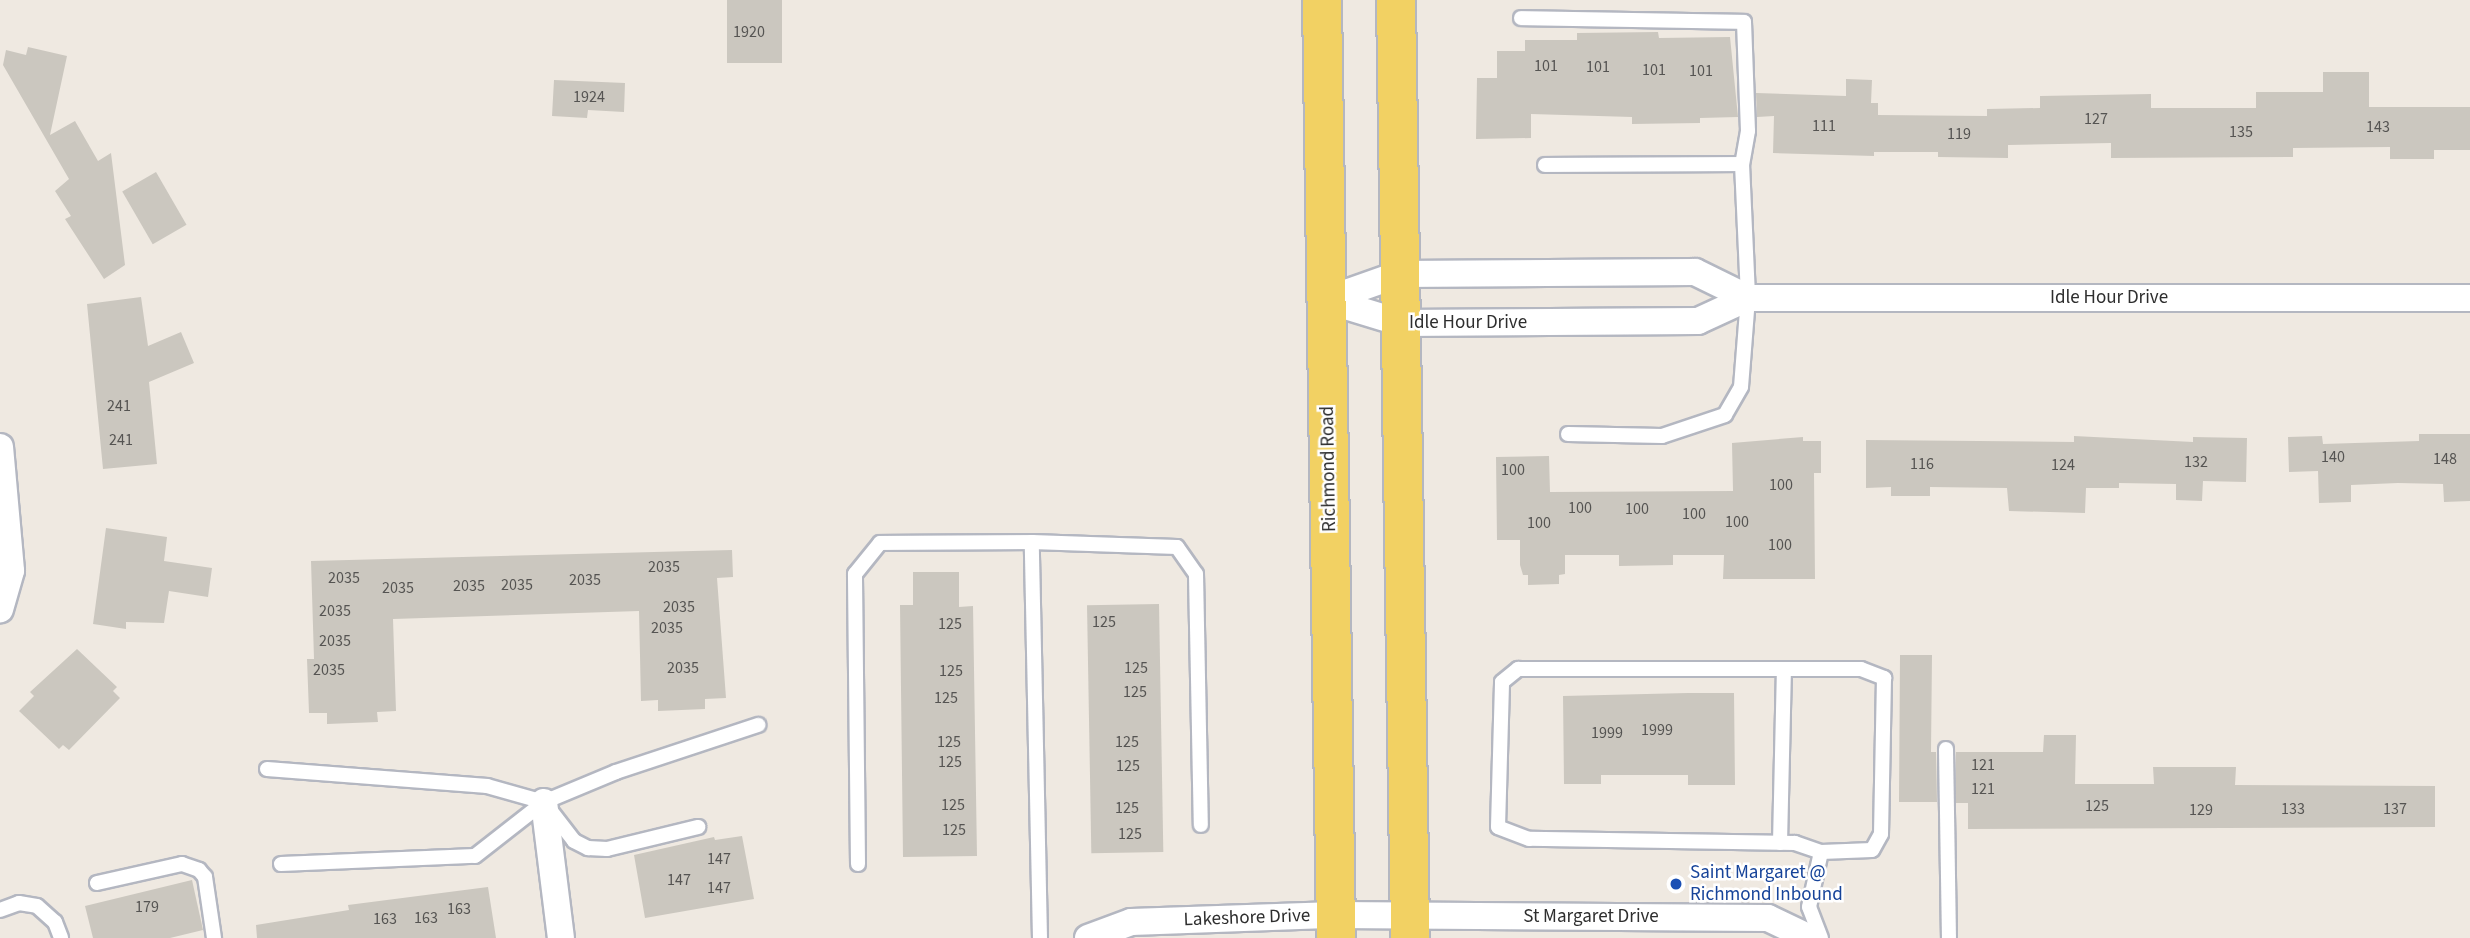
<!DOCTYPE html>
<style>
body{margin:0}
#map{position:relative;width:2470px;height:938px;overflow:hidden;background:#efe9e1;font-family:"Source Sans 3",sans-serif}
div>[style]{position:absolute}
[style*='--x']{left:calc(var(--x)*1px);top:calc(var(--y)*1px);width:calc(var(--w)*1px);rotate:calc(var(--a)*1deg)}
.building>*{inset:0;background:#cbc7bf;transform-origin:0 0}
.roads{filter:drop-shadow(2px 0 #b4b7c1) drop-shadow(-2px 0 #b4b7c1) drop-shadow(0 2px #b4b7c1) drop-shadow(0 -2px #b4b7c1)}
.lane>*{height:14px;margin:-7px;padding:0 7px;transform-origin:7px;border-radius:7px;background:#fff}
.street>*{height:26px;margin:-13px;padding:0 13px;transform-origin:13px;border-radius:13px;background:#fff}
.primary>*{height:38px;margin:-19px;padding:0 19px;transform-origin:19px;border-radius:19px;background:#f2d163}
.dots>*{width:19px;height:19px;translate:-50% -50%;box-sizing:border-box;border:4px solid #fff;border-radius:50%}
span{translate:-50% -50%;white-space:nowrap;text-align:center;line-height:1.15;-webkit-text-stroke:5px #fff;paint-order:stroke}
.number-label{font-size:16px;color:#555452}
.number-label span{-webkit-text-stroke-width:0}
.street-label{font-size:19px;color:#2e2e2e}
.transit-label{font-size:19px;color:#164399}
.left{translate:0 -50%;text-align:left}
</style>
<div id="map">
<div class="building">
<i style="left:727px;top:0;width:55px;height:63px"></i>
<i style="clip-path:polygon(1658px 32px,1659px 38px,1730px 37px,1738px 117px,1700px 118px,1700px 123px,1632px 124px,1632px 117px,1531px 114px,1531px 138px,1476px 139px,1477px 78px,1497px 78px,1497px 51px,1525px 51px,1525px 40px,1577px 40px,1577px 33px)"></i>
<i style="clip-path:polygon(28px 47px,67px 56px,50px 135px,75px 121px,98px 161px,111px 153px,125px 265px,104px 279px,65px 219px,71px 216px,55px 191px,69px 179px,3px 65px,6px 50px,26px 55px)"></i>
<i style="clip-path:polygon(2323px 72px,2369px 72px,2369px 107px,2470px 107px,2470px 150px,2434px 150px,2434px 159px,2390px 159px,2390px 147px,2293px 148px,2293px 157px,2111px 158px,2111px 143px,2008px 145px,2008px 158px,1938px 157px,1938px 152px,1874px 152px,1874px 156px,1773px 153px,1774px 116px,1757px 117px,1756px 93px,1846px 96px,1846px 79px,1872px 80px,1871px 103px,1878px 103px,1878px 115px,1987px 116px,1987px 109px,2040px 108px,2040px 96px,2151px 94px,2151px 108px,2256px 108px,2256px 92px,2323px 92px)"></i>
<i style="clip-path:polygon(554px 80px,625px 83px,624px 112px,588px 110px,587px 118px,552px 116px)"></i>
<i style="left:156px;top:172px;width:61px;height:39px;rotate:60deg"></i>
<i style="clip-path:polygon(141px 297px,148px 346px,181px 332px,194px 363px,149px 382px,157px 464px,103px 469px,87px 304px)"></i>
<i style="clip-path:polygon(2419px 434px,2470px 434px,2470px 501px,2444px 502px,2443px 484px,2398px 483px,2351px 485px,2351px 502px,2319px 503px,2318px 471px,2289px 472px,2288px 437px,2322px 436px,2323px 444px,2419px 441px)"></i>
<i style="clip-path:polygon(2074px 436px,2193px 442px,2193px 437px,2247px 438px,2246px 482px,2203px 481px,2202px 501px,2176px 500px,2176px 484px,2119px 483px,2119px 488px,2086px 488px,2085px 513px,2009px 511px,2007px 488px,1930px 487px,1930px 496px,1891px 496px,1891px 487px,1866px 488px,1866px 440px,2074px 442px)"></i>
<i style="clip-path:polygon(1803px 437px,1803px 441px,1821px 441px,1821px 473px,1814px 473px,1815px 579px,1723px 579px,1724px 555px,1673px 555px,1673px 565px,1619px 566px,1619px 555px,1565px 555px,1565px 574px,1559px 575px,1559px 584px,1528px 585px,1528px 575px,1523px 575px,1520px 565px,1520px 540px,1497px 540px,1496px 457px,1549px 456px,1550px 492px,1733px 491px,1732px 443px)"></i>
<i style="clip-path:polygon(106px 528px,167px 537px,164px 561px,212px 568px,208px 597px,169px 591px,164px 623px,126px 622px,126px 629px,93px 624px)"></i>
<i style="clip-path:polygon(732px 550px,733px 577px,717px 578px,726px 698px,705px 699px,705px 709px,658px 711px,658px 700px,641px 701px,639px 611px,393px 619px,396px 711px,377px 712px,378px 722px,327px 724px,327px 713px,309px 713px,307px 659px,314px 659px,311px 561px)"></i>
<i style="clip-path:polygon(913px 572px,959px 572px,959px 607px,973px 606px,977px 856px,903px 857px,900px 605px,913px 605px)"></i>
<i style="left:1159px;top:604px;width:248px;height:72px;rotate:89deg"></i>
<i style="clip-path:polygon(77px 649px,117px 687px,113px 691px,120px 698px,69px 750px,63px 745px,59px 749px,19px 711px,34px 696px,30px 692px)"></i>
<i style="clip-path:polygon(1900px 655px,1932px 655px,1931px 752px,1936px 752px,1937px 802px,1899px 802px)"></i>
<i style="clip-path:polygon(1688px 693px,1734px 693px,1735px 785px,1688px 785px,1688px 775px,1601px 775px,1601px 784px,1564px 784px,1563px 696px)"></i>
<i style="clip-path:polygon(2044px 735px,2076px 735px,2075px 784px,2154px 784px,2153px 767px,2236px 767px,2235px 785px,2435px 786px,2435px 827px,1968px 829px,1968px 803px,1956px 803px,1956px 752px,2043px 752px)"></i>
<i style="clip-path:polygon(742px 836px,754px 899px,645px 918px,634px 855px,714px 837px,715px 840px)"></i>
<i style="clip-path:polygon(192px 880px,203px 930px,170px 938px,93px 938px,85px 906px)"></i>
<i style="clip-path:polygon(488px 887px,496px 938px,257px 938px,256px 925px,349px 910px,348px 905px)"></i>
</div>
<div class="roads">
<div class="lane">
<i style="--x:1521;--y:18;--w:223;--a:1"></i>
<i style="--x:1744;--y:22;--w:109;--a:87.9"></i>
<i style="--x:1748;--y:131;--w:34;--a:100"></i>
<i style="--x:1545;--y:165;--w:197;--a:-0.3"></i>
<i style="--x:1742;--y:164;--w:134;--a:87.4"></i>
<i style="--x:1748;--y:298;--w:89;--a:94.5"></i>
<i style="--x:1741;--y:387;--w:32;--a:120"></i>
<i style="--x:1725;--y:415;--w:66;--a:161.6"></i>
<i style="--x:1662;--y:436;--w:94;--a:-178.8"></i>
<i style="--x:1518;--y:669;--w:343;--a:0"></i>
<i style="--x:1861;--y:669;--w:25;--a:21"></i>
<i style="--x:1884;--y:678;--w:156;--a:91.1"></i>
<i style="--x:1881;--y:834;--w:18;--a:119"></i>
<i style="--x:1872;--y:850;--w:51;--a:177.8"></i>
<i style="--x:1821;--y:852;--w:28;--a:-161"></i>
<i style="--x:1795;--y:843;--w:266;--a:-179.1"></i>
<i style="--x:1529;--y:839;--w:33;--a:-159"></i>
<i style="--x:1498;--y:827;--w:145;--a:-88.4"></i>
<i style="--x:1502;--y:682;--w:21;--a:-39"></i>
<i style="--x:1946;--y:749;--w:189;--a:89.1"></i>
<i style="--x:267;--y:769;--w:221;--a:4.4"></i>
<i style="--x:487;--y:786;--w:59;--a:15.7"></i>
<i style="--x:544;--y:802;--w:49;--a:52.4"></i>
<i style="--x:574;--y:841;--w:16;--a:27"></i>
<i style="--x:588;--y:848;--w:19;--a:3"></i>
<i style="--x:607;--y:849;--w:94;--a:-13.6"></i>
<i style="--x:1780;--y:843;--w:174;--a:-88.7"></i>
<i style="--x:281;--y:864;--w:194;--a:-2.4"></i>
<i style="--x:475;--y:856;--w:88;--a:-38"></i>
<i style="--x:544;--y:802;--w:78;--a:-22.6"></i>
<i style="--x:616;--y:772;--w:150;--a:-18.3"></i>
<i style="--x:858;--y:864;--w:290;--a:-90.6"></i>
<i style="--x:855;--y:574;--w:40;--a:-51"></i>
<i style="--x:880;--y:543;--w:152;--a:-0.4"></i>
<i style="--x:97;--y:883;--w:87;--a:-12.6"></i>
<i style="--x:182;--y:864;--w:18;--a:19"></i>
<i style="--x:199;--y:870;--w:9;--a:49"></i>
<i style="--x:205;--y:877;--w:62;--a:81.6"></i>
<i style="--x:0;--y:910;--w:20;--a:-20"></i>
<i style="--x:19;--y:903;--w:18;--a:9"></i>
<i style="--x:37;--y:906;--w:24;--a:42"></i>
<i style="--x:55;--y:922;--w:17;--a:69"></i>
<i style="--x:1040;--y:938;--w:396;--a:-91.2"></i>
<i style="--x:1032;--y:542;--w:145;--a:2"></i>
<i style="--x:1177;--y:547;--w:33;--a:55"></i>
<i style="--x:1196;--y:574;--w:251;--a:88.9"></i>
<i style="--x:1821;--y:938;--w:33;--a:-111"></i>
<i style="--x:1809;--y:907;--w:56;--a:-77.7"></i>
</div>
<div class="street">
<i style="--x:1326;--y:300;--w:78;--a:17"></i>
<i style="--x:1401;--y:323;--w:297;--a:-0.4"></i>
<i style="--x:1698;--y:321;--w:55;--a:-24.7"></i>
<i style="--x:1748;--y:298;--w:722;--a:0"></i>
<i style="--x:1326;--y:300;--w:78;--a:-19.4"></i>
<i style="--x:1400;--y:274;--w:295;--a:-0.4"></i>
<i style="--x:1695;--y:272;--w:59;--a:26.1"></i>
<i style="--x:0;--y:447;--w:124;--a:84.9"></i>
<i style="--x:11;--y:571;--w:40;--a:106"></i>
<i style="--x:544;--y:802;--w:137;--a:82.9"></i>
<i style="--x:1088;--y:938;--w:46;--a:-20.4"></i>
<i style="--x:1131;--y:922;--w:204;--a:-2"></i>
<i style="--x:1335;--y:915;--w:433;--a:0.4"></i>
<i style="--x:1768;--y:918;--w:47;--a:25.5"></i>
</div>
<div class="primary">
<i style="--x:1322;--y:0;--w:938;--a:89.14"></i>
<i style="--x:1396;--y:0;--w:938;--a:89.14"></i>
</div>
</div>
<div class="dots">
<i style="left:1676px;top:884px;background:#1a4fb4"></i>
</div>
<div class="number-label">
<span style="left:749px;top:32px">1920</span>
<span style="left:1546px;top:66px">101</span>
<span style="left:1598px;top:67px">101</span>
<span style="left:1654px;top:70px">101</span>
<span style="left:1701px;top:71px">101</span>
<span style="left:589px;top:97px">1924</span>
<span style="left:2096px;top:119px">127</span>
<span style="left:1824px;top:126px">111</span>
<span style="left:2378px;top:127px">143</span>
<span style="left:2241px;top:132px">135</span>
<span style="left:1959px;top:134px">119</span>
<span style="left:119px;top:406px">241</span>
<span style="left:121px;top:440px">241</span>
<span style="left:2333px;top:457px">140</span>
<span style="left:2445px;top:459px">148</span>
<span style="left:2196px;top:462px">132</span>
<span style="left:1922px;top:464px">116</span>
<span style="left:2063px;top:465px">124</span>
<span style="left:1513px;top:470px">100</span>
<span style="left:1781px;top:485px">100</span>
<span style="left:1580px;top:508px">100</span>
<span style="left:1637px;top:509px">100</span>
<span style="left:1694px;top:514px">100</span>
<span style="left:1737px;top:522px">100</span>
<span style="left:1539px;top:523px">100</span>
<span style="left:1780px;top:545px">100</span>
<span style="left:664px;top:567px">2035</span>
<span style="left:344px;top:578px">2035</span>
<span style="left:585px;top:580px">2035</span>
<span style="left:517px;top:585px">2035</span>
<span style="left:469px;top:586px">2035</span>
<span style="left:398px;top:588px">2035</span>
<span style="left:679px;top:607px">2035</span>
<span style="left:335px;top:611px">2035</span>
<span style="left:1104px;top:622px">125</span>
<span style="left:950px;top:624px">125</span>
<span style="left:667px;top:628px">2035</span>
<span style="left:335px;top:641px">2035</span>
<span style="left:683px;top:668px">2035</span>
<span style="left:1136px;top:668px">125</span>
<span style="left:329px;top:670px">2035</span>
<span style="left:951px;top:671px">125</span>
<span style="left:1135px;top:692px">125</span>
<span style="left:946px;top:698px">125</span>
<span style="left:1657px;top:730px">1999</span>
<span style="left:1607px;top:733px">1999</span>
<span style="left:949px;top:742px">125</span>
<span style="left:1127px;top:742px">125</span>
<span style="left:950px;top:762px">125</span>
<span style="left:1983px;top:765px">121</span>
<span style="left:1128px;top:766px">125</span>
<span style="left:1983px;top:789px">121</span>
<span style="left:953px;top:805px">125</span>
<span style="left:2097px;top:806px">125</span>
<span style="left:1127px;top:808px">125</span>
<span style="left:2293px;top:809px">133</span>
<span style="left:2395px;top:809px">137</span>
<span style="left:2201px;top:810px">129</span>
<span style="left:954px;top:830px">125</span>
<span style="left:1130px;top:834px">125</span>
<span style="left:719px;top:859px">147</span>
<span style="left:679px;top:880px">147</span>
<span style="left:719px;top:888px">147</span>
<span style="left:147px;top:907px">179</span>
<span style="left:459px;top:909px">163</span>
<span style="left:426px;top:918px">163</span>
<span style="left:385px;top:919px">163</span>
</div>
<div class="street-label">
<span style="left:2109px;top:298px">Idle Hour Drive</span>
<span style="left:1468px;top:323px">Idle Hour Drive</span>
<span style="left:1329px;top:469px;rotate:-91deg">Richmond Road</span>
<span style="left:1591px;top:917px">St Margaret Drive</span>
<span style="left:1247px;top:918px;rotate:-2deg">Lakeshore Drive</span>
</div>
<div class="transit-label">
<span class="left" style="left:1690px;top:884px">Saint Margaret @<br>Richmond Inbound</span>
</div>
</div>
